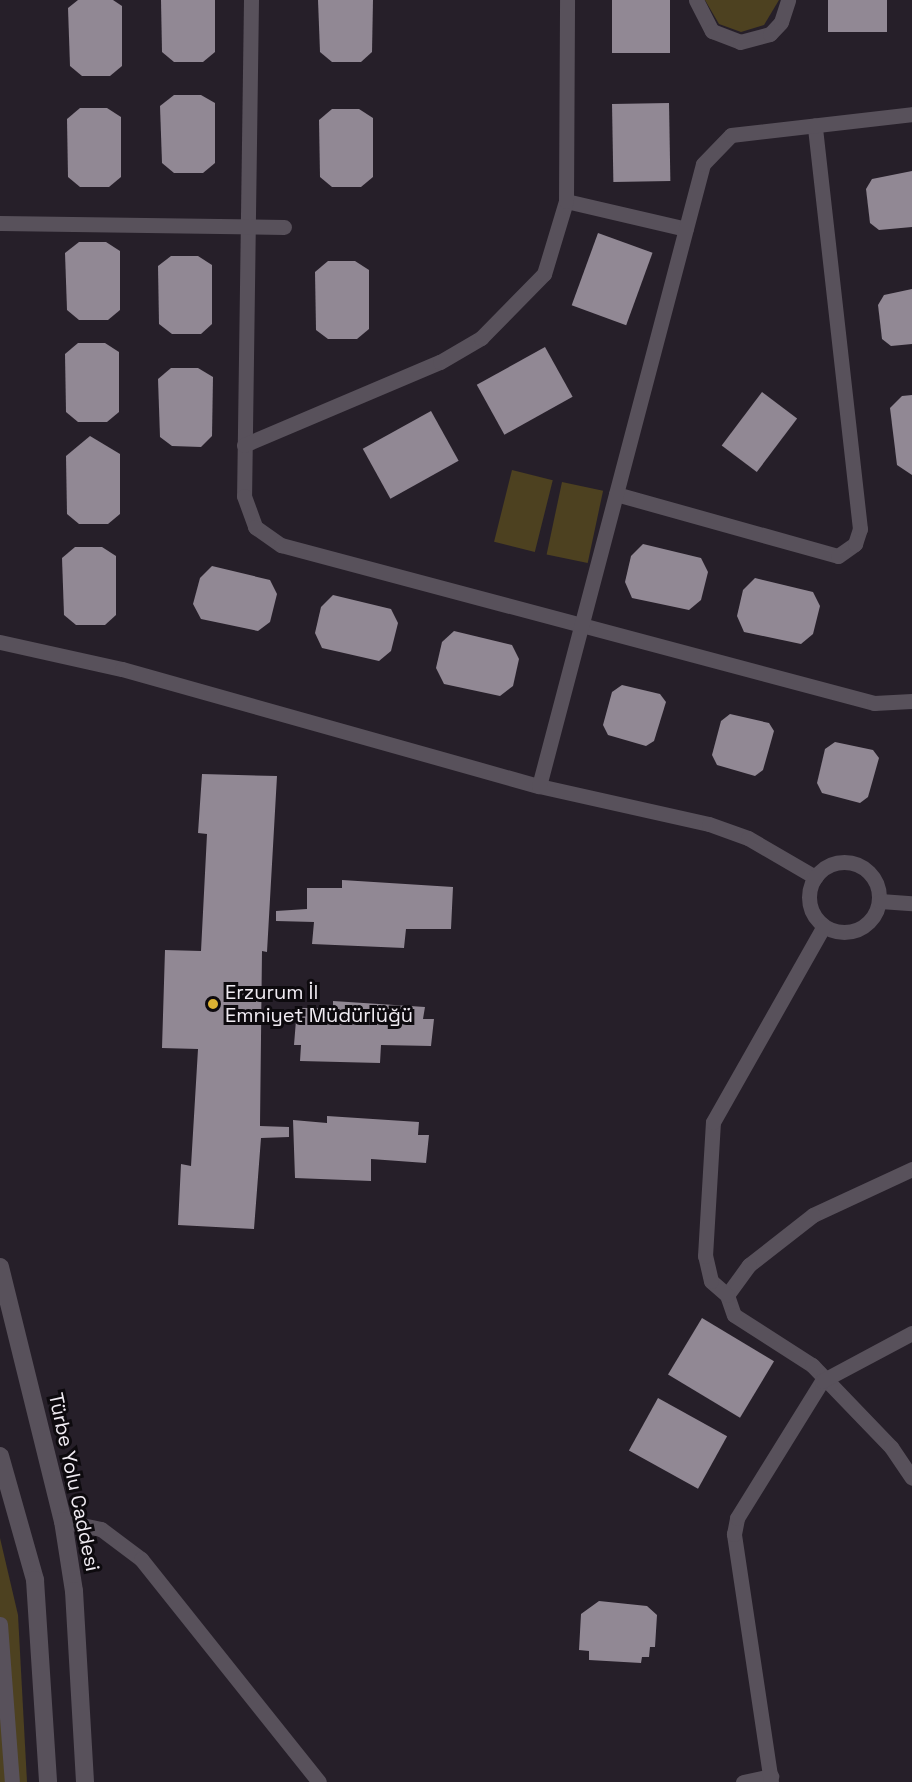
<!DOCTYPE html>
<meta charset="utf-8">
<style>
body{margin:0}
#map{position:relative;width:912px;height:1782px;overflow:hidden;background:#261f29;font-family:"Space Grotesk",sans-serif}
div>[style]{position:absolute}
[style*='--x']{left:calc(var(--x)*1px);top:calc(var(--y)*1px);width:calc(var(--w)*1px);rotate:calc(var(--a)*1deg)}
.green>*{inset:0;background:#4d4120;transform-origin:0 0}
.building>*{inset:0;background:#918894;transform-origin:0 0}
.street>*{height:15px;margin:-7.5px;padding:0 7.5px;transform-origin:7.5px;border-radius:7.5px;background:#58515b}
.street>.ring{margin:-7.5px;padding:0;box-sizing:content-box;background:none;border:15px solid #58515b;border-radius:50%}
.secondary>*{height:18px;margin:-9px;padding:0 9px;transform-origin:9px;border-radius:9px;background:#58515b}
.dots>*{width:16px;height:16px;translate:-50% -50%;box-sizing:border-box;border:3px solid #0d0a0e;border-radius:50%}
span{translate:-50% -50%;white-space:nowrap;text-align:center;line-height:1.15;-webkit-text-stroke:6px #0d0a0e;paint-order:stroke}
.poi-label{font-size:20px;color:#f1ecf3}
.left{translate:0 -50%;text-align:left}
.street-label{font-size:20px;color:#f1ecf3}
</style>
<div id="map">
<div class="green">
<i style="clip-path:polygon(705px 0,779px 0,764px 25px,741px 32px,719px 24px)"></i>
<i style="left:512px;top:470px;width:42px;height:74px;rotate:14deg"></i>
<i style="left:562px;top:482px;width:42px;height:74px;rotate:12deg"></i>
<i style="clip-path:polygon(0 1538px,18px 1615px,27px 1782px,0 1782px)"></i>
</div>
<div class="building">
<i style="clip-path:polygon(78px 0,113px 0,122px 6px,122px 66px,110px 76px,82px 76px,70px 66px,68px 8px)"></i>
<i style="clip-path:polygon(161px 0,215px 0,215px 52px,203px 62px,174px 62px,162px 52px)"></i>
<i style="clip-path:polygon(318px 0,373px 0,372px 52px,361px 62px,332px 62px,320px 52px)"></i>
<i style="left:612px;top:0;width:58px;height:53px"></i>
<i style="left:828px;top:0;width:59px;height:32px"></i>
<i style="clip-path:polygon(174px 95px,201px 95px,215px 103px,215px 163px,203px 173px,174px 173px,162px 163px,160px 106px)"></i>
<i style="left:669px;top:103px;width:78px;height:57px;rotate:89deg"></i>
<i style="clip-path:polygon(80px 108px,107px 108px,121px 117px,121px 177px,109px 187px,80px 187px,68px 177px,67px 119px)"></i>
<i style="clip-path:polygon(332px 109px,359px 109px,373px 118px,373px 177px,361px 187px,332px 187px,320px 177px,319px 120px)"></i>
<i style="clip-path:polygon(912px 171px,912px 227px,879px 230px,870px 223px,866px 189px,872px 179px)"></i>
<i style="left:598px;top:233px;width:58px;height:77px;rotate:20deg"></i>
<i style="clip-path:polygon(79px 242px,106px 242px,120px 251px,120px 310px,108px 320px,79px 320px,67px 310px,65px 253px)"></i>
<i style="clip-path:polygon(171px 256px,198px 256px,212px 265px,212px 324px,201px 334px,172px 334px,159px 324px,158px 266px)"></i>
<i style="clip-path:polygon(328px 261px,355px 261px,369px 270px,369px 329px,357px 339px,328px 339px,316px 330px,315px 272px)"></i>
<i style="clip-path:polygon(912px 289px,912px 344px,891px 346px,882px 339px,878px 305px,884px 295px)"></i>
<i style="clip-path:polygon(78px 343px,105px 343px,119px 352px,119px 412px,107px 422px,78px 422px,66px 412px,65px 354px)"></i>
<i style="left:545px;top:347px;width:57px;height:78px;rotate:61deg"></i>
<i style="clip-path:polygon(171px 368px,198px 368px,213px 377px,212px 436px,201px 447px,172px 446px,160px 437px,158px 379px)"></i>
<i style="left:762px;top:392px;width:44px;height:67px;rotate:37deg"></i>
<i style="clip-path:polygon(912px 395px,912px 475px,897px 465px,890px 408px,902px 396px)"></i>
<i style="left:431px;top:411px;width:57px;height:78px;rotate:61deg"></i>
<i style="clip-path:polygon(90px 436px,120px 454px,120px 514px,108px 524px,79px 524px,67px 514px,66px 456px)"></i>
<i style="clip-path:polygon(643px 544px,701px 558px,708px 572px,701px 600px,689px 610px,632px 598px,625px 582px,631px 556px)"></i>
<i style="clip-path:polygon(75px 547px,102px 547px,116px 556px,116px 615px,105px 625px,76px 625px,64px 615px,62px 558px)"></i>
<i style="clip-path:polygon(212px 566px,270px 580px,277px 594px,270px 622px,258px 631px,201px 619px,193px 604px,200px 578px)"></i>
<i style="clip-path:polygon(755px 578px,813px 592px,820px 606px,813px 634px,801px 644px,744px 632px,737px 616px,743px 590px)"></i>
<i style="clip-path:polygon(333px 595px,391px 609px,398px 623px,391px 651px,379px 661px,322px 648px,315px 633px,321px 607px)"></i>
<i style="clip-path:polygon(454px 631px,512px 645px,519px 659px,513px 686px,500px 696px,444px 684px,436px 668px,442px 642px)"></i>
<i style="clip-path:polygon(622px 685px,660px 694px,666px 702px,654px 741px,646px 746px,608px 735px,603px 725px,612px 692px)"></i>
<i style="clip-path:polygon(730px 714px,769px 723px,774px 731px,763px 770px,755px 776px,717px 765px,712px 755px,721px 721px)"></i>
<i style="clip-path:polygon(835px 742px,873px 750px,879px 758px,868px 797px,860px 803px,822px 793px,817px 783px,825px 749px)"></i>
<i style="clip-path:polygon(202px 774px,277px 776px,267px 952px,262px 951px,260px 1126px,289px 1127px,289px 1137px,261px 1138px,254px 1229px,178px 1225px,181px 1164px,191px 1166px,198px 1049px,162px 1048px,165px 950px,201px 951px,207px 834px,198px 833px)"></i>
<i style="clip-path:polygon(342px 880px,453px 887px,451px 929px,406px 929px,404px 948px,312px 944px,314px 922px,276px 921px,276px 911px,307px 909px,307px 888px,342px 888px)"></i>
<i style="clip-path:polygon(333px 1001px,425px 1007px,423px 1019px,434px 1019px,431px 1046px,381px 1045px,380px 1063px,300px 1061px,301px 1045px,294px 1045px,297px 1008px,333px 1008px)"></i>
<i style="clip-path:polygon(327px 1116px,419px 1122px,418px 1135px,429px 1135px,426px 1163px,371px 1159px,371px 1181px,295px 1178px,293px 1120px,327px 1123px)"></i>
<i style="left:702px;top:1318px;width:84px;height:66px;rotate:31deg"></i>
<i style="left:658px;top:1398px;width:79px;height:60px;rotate:29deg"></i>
<i style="clip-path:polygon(599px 1601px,647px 1606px,657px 1615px,655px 1647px,650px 1647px,649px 1657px,642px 1657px,641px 1663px,589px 1660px,589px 1651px,579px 1650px,581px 1614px)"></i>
</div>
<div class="street">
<i style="--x:251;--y:0;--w:496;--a:90.8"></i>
<i style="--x:244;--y:496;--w:33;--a:70"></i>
<i style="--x:255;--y:527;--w:32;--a:35"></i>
<i style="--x:281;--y:545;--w:614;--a:14.92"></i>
<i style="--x:874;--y:703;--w:38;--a:-3"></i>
<i style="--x:696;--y:0;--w:35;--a:63"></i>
<i style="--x:712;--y:31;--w:30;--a:21"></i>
<i style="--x:740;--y:42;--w:31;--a:-15"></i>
<i style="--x:770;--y:34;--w:16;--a:-47"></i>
<i style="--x:781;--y:22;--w:23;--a:-72"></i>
<i style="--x:566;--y:201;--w:123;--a:13.1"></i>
<i style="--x:0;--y:223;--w:284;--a:0.8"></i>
<i style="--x:244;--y:445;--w:213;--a:-23"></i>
<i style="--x:440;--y:362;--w:48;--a:-30.3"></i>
<i style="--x:481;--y:338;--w:90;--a:-45.5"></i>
<i style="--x:544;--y:274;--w:76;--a:-73.2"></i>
<i style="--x:566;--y:201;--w:201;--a:-89.7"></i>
<i style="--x:616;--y:494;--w:230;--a:15.6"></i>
<i style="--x:838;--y:556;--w:21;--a:-35"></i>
<i style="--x:855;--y:544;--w:16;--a:-72"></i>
<i style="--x:860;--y:529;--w:406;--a:-96.4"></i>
<i style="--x:0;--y:642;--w:125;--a:12.5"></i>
<i style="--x:122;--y:669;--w:433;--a:15.7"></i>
<i style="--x:539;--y:786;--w:174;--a:12.6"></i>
<i style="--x:709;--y:824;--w:41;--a:19.7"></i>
<i style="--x:748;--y:838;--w:78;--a:30.2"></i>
<i style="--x:539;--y:786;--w:643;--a:-75.23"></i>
<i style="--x:703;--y:164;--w:40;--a:-46"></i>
<i style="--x:731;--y:135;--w:182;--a:-6.6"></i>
<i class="ring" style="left:809px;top:862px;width:55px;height:55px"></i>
<i style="--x:880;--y:901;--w:32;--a:4"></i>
<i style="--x:912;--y:1169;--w:109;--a:155.1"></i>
<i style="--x:813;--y:1215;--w:81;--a:142"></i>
<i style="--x:749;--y:1265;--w:37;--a:126"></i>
<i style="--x:727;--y:1295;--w:21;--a:71"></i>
<i style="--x:734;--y:1315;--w:93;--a:32.7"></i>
<i style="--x:812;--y:1365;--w:114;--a:46.1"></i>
<i style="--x:891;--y:1447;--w:37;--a:56"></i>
<i style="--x:727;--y:1295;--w:21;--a:-139"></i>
<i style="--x:711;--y:1281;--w:26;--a:-103"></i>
<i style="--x:705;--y:1256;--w:134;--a:-86.6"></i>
<i style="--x:713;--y:1122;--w:225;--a:-60.5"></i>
<i style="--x:63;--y:1521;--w:39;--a:12"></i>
<i style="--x:101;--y:1529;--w:50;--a:36.9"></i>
<i style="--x:141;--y:1559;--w:285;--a:51.4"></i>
<i style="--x:0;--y:1624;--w:158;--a:85.7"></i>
<i style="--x:743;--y:1782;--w:29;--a:-12"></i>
<i style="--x:771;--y:1782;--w:251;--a:-98.5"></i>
<i style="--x:734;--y:1534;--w:16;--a:-79"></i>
<i style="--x:737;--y:1518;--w:161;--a:-58.2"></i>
<i style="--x:822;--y:1381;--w:102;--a:-28.1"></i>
</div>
<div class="secondary">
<i style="--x:0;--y:1267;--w:262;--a:76.1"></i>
<i style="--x:63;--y:1521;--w:71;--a:81.1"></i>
<i style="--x:74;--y:1591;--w:191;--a:86.7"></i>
<i style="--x:0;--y:1456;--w:129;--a:74.2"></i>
<i style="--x:35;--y:1580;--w:202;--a:86.3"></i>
</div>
<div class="dots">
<i style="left:213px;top:1004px;background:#dcb233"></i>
</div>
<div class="poi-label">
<span class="left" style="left:225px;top:1004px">Erzurum İl<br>Emniyet Müdürlüğü</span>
</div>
<div class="street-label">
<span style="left:74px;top:1482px;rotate:78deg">Türbe Yolu Caddesi</span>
</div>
</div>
